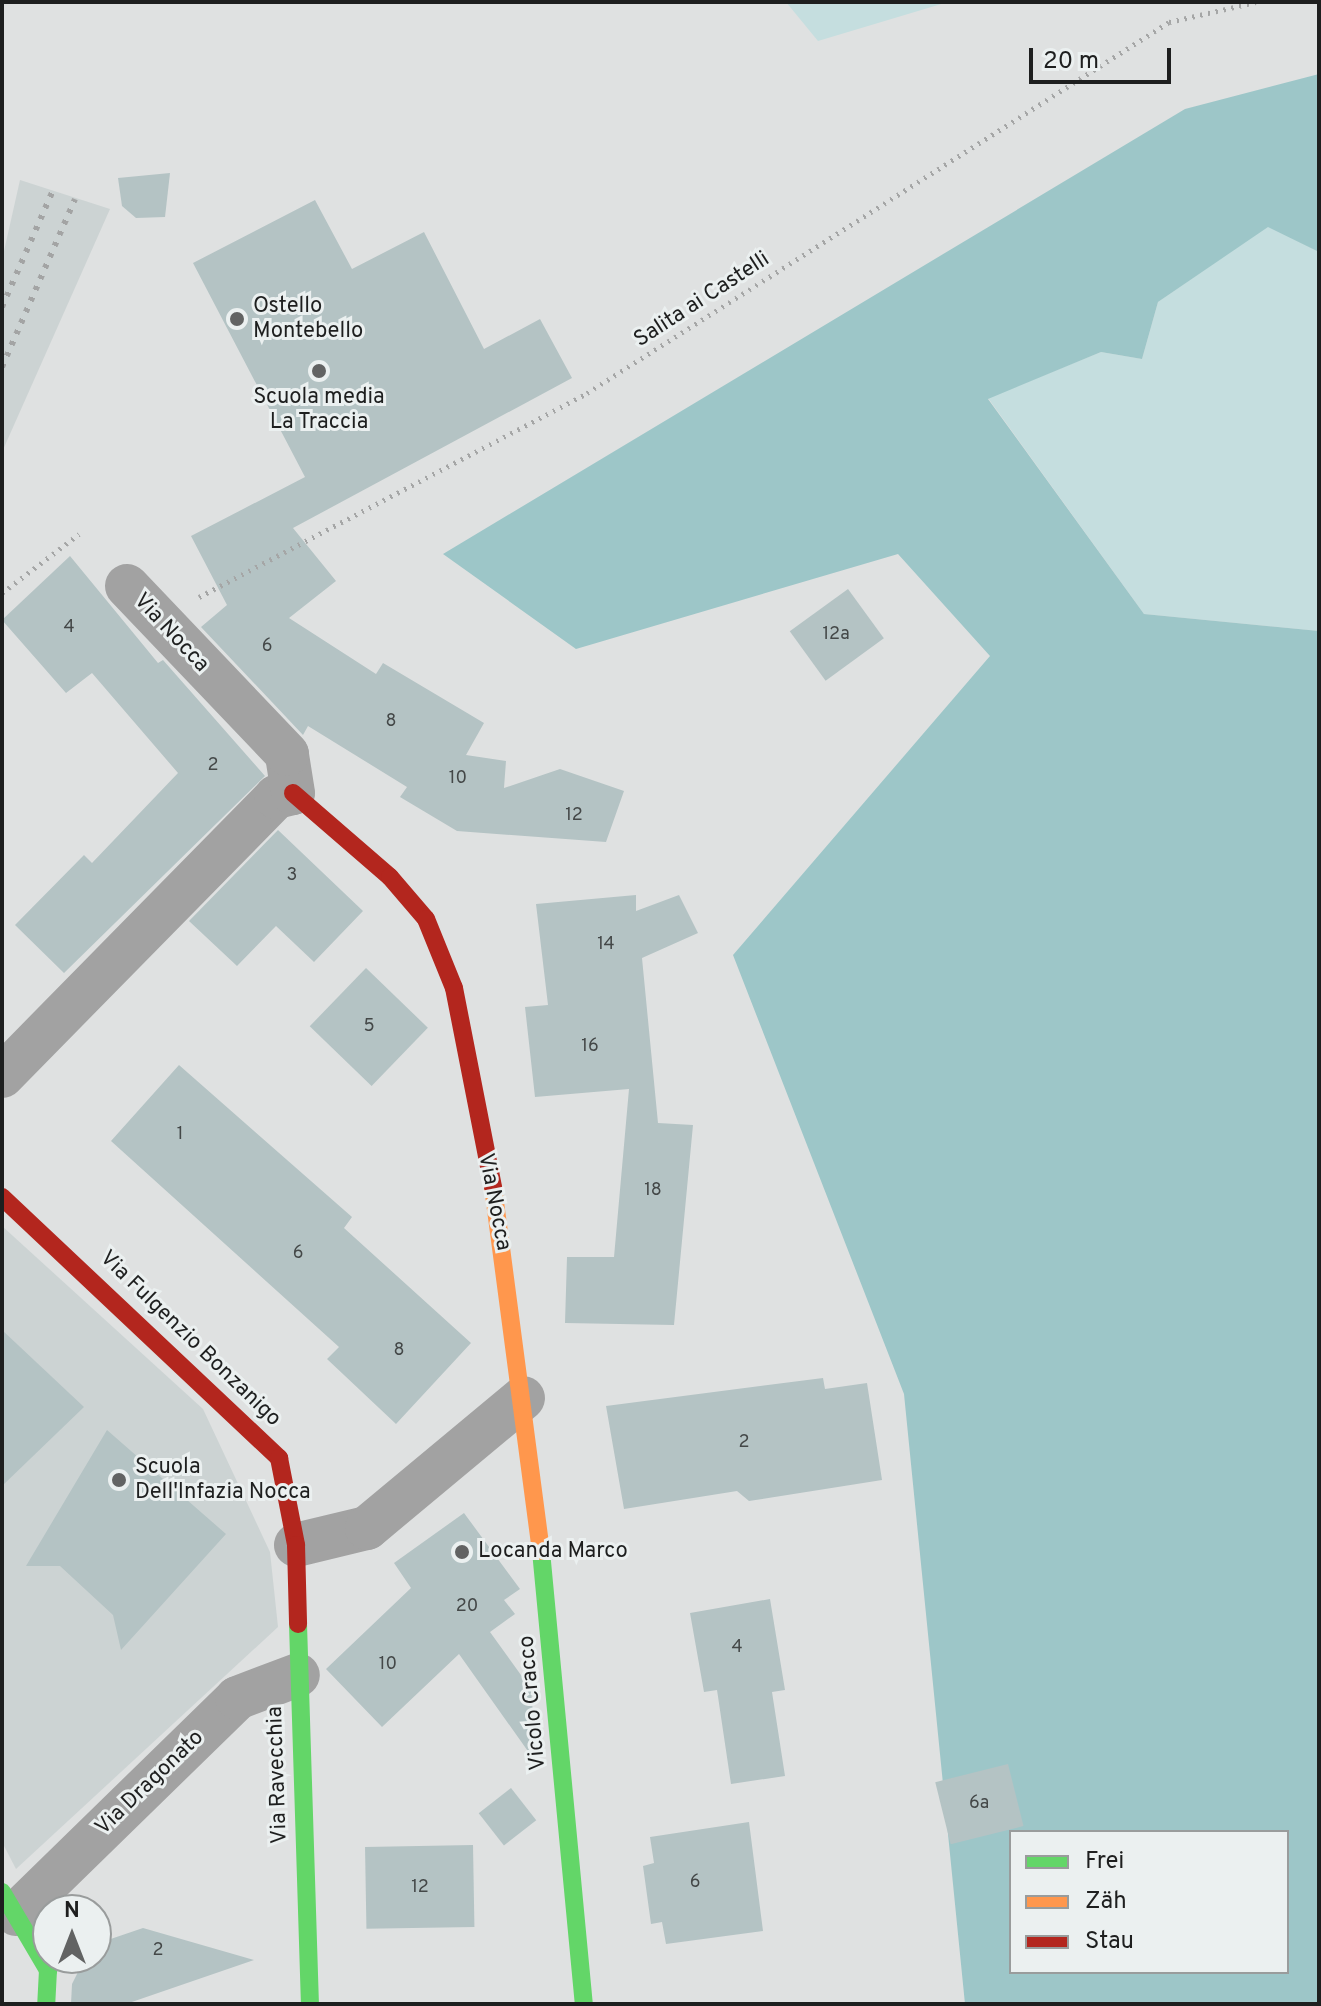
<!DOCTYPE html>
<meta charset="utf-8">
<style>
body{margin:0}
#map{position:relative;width:1321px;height:2006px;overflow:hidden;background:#dfe1e1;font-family:Overpass,sans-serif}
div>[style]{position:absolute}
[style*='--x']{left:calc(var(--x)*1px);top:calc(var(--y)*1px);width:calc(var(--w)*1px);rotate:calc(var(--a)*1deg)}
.built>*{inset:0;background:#ccd3d3}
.green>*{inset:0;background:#c5dedf}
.forest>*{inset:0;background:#9dc6c8}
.building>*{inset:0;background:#b4c3c4;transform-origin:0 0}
.path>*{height:5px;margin-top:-2.5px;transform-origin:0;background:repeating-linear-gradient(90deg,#a5a6a6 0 2px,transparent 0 8px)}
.street>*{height:44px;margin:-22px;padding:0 22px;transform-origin:22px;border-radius:22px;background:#a2a2a2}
.fast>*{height:18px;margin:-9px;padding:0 9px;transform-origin:9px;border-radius:9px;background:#63d668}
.slow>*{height:18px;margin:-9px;padding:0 9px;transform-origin:9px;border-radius:9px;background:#ff974d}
.jam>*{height:18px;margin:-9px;padding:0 9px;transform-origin:9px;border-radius:9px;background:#b3261e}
.rail>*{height:6px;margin-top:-3px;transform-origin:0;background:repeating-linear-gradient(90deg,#a3a4a4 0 4px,transparent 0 12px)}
.dots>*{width:22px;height:22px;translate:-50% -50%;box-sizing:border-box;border:4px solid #ebf0f0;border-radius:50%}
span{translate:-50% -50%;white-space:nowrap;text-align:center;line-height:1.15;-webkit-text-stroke:6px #ebf0f0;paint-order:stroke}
.number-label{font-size:18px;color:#444848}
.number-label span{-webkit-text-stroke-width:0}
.street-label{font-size:22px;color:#1e1f1f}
.poi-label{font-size:22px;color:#1e1f1f}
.left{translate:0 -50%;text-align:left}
.frame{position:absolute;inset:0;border:4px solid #1e1f1f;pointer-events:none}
.legend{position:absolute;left:1009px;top:1830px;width:280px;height:144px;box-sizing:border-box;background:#ebf0f0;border:2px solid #999c9c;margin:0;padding:10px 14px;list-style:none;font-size:24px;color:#1e1f1f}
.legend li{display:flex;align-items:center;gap:16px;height:40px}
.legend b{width:40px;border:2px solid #999c9c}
.north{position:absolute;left:32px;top:1894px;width:80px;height:80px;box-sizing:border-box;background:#ebf0f0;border:2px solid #999c9c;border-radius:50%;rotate:0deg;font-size:22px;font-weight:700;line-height:32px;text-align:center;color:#1e1f1f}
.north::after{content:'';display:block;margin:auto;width:28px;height:36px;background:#626363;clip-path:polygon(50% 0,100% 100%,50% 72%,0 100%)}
.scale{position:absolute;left:1029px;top:48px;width:142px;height:36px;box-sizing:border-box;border:4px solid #1e1f1f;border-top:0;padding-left:10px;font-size:24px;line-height:28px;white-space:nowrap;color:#1e1f1f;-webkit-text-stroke:6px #ebf0f0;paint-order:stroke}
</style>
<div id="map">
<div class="built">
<i style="clip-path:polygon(20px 180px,110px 209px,2px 452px,2px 260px)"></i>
<i style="clip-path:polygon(2px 1226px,203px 1409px,270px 1552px,278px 1627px,16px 1869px,2px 1842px)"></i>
</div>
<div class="green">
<i style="clip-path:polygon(786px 2px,948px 2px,818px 41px)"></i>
<i style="clip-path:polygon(1268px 226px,1319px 252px,1319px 631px,1144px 614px,988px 398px,1101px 352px,1142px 359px,1158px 302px)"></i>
</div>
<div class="forest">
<i style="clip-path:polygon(evenodd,1319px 74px,1319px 252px,1268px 227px,1158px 302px,1142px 359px,1101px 352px,988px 399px,1144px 614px,1319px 631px,1319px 2004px,965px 2004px,904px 1394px,733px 955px,990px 656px,898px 554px,576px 649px,443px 554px,1185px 109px,1319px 74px,1011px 1832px,1287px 1832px,1287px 1972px,1011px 1972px,1011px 1832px)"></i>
</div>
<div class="building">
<i style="clip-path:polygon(170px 173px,165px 217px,136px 218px,122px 206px,118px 178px)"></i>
<i style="clip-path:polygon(315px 200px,352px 269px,424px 232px,484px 349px,540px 319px,572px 378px,293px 528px,336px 581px,289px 618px,376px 674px,383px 663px,484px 723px,466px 755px,506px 761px,504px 788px,560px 769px,624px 791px,606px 842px,457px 831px,400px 797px,407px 787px,308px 726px,303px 735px,201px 627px,227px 605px,191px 536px,305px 477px,193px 263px)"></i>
<i style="clip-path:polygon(70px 556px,158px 663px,163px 660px,265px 776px,64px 973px,15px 925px,84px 855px,92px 863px,178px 773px,92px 673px,66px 693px,2px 620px)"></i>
<i style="left:848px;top:589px;width:61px;height:72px;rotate:54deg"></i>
<i style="clip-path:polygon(278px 830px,363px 911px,314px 962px,276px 926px,237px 966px,189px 921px)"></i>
<i style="clip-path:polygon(636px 895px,636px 911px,679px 895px,698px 933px,642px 958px,658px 1123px,693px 1125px,674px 1325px,565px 1323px,567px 1257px,614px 1257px,629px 1089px,535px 1097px,525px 1007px,548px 1005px,536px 904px)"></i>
<i style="left:366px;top:968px;width:86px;height:81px;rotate:44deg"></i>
<i style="clip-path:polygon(179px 1065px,352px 1217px,344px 1228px,471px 1343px,396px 1424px,327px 1359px,339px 1347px,111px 1141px)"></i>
<i style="clip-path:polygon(2px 1330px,84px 1407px,2px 1486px)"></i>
<i style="clip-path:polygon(823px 1378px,825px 1389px,867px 1383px,882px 1480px,749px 1501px,737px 1491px,624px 1509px,606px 1406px)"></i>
<i style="clip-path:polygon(107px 1430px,226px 1534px,121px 1650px,113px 1615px,60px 1566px,26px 1566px)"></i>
<i style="clip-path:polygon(464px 1513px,520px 1589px,504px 1600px,515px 1614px,490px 1632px,531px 1689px,537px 1764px,459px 1654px,382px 1727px,326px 1669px,411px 1588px,394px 1563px)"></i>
<i style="clip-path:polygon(770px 1599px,785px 1690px,772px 1692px,785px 1776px,731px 1784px,717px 1690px,704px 1692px,690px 1613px)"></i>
<i style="left:1008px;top:1764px;width:64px;height:75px;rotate:76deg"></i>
<i style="left:511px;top:1788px;width:41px;height:41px;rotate:52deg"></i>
<i style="clip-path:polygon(749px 1822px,763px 1931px,666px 1944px,662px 1922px,651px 1924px,643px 1866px,654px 1863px,650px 1837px)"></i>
<i style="left:473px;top:1845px;width:82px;height:108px;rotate:89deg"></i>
<i style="clip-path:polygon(143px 1928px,254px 1960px,126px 2004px,71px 2004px,72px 1984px,85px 1958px,96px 1958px,96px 1944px)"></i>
</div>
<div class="path">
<i style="--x:2;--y:593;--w:97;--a:-37.5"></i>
<i style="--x:199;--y:597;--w:438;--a:-27.7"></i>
<i style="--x:587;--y:393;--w:690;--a:-32.52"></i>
<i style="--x:1169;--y:22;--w:89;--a:-12.9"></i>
</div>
<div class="street">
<i style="--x:2;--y:1076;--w:391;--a:-45.5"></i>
<i style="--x:276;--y:797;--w:17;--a:-13"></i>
<i style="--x:293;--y:793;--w:39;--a:-99"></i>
<i style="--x:287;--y:754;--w:232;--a:-133.6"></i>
<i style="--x:296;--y:1545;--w:73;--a:-13.5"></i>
<i style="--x:367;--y:1528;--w:203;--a:-39.8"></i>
<i style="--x:16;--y:1914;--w:309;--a:-44.3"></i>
<i style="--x:237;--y:1698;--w:65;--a:-20.7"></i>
</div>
<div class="fast">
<i style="--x:541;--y:1551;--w:455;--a:84.6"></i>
<i style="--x:298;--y:1624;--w:380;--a:88.2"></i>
<i style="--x:2;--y:1892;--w:91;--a:59.5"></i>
<i style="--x:48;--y:1970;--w:34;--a:93"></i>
</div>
<div class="slow">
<i style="--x:493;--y:1187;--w:367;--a:82.5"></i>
</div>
<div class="jam">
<i style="--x:293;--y:793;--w:128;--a:40.9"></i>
<i style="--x:390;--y:877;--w:55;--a:49.4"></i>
<i style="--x:426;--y:919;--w:74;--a:67.9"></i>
<i style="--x:454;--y:988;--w:203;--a:78.9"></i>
<i style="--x:2;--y:1197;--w:381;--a:43.3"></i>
<i style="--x:279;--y:1458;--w:89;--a:78.9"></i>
<i style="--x:296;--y:1545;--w:79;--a:88.5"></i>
</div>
<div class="rail">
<i style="--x:2;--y:307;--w:128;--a:-66.4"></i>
<i style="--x:2;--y:367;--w:183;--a:-66.5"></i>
</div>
<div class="dots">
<i style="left:237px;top:319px;background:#626363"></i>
<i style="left:319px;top:371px;background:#626363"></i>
<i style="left:119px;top:1480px;background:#626363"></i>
<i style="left:462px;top:1552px;background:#626363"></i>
</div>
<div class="number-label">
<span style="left:69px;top:628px">4</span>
<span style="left:836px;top:635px">12a</span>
<span style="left:267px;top:647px">6</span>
<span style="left:391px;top:722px">8</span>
<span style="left:213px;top:766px">2</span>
<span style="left:458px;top:779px">10</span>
<span style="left:574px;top:816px">12</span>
<span style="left:292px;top:876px">3</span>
<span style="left:606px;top:945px">14</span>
<span style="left:369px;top:1027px">5</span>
<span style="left:590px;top:1047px">16</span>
<span style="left:180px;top:1135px">1</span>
<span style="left:653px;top:1191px">18</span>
<span style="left:298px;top:1254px">6</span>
<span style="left:399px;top:1351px">8</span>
<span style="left:744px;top:1443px">2</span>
<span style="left:467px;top:1607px">20</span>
<span style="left:737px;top:1648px">4</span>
<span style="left:388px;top:1665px">10</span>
<span style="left:979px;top:1804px">6a</span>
<span style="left:695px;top:1883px">6</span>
<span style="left:420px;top:1888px">12</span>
<span style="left:158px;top:1951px">2</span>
</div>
<div class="street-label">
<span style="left:702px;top:300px;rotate:-33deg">Salita ai Castelli</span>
<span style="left:171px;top:633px;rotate:47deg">Via Nocca</span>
<span style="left:494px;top:1202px;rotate:79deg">Via Nocca</span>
<span style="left:190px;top:1339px;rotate:44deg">Via Fulgenzio Bonzanigo</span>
<span style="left:533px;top:1703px;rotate:-95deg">Vicolo Cracco</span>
<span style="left:278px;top:1775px;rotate:-92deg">Via Ravecchia</span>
<span style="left:150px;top:1783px;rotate:-44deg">Via Dragonato</span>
</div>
<div class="poi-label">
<span class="left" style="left:253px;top:319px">Ostello<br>Montebello</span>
<span style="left:319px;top:410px">Scuola media<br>La Traccia</span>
<span class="left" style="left:135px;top:1480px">Scuola<br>Dell'Infazia Nocca</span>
<span class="left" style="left:478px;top:1552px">Locanda Marco</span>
</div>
<div class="frame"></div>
<ul class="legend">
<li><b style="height:10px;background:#63d668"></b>Frei</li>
<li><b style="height:10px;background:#ff974d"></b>Zäh</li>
<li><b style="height:10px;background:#b3261e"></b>Stau</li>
</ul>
<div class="north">N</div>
<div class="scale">20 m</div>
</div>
